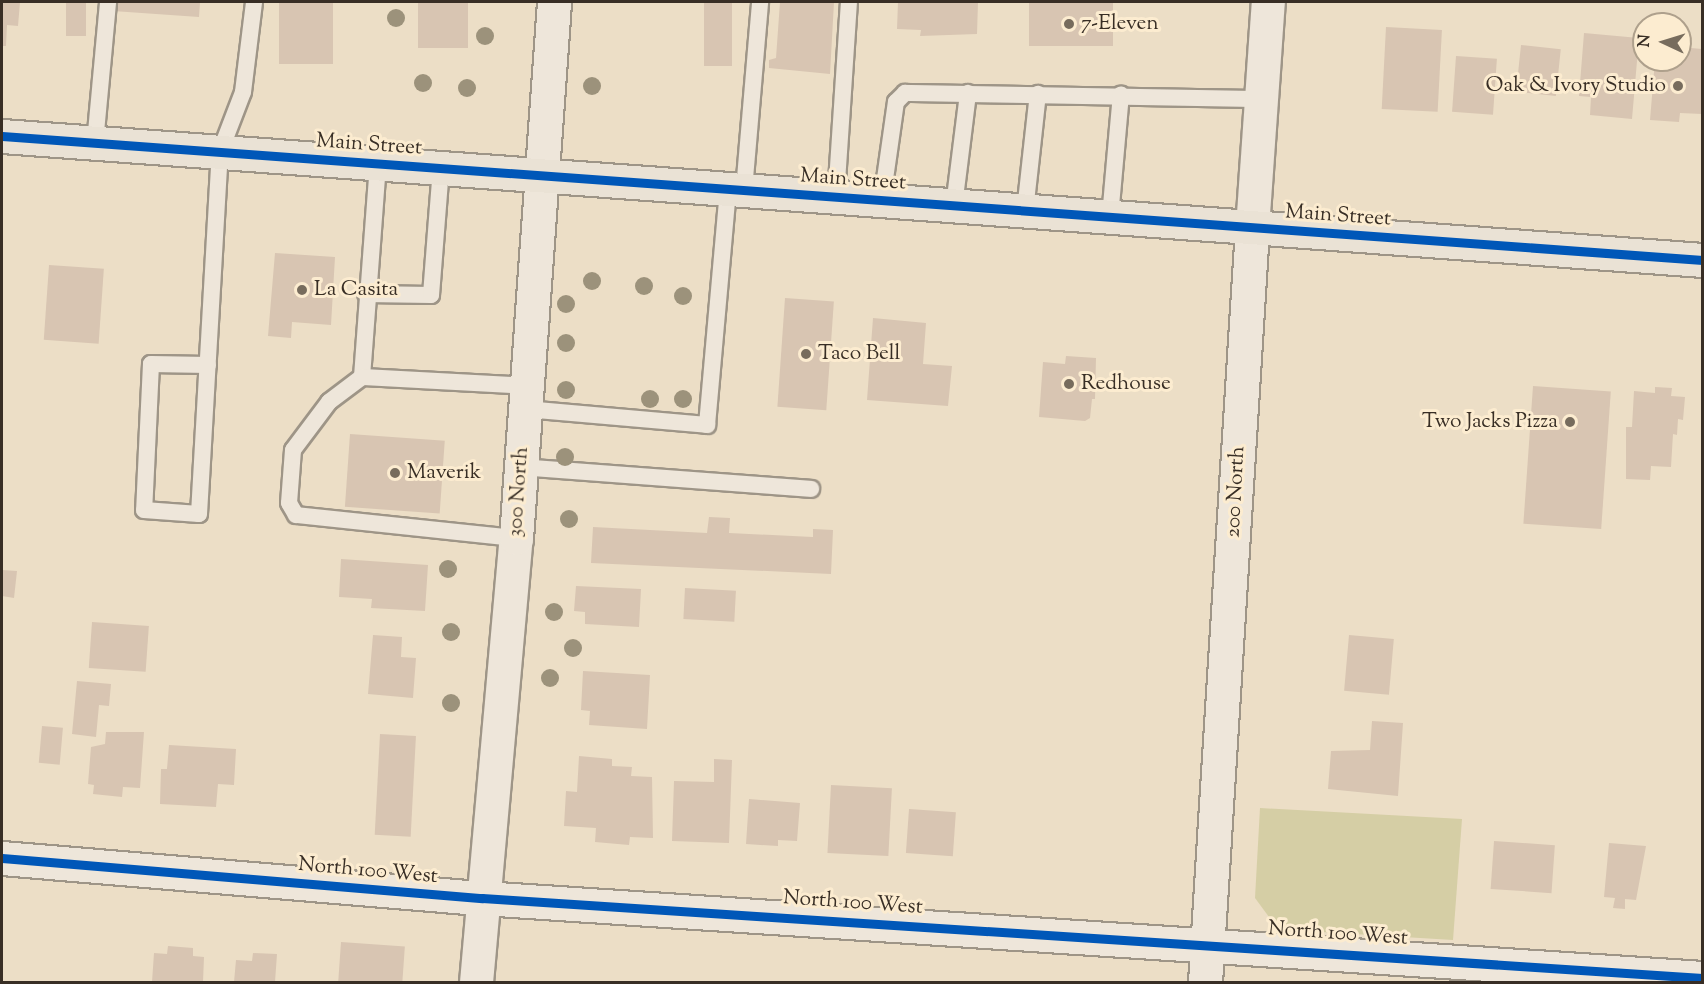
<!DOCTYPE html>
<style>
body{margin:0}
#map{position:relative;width:1704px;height:984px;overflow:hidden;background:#ecdec6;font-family:"Sorts Mill Goudy",serif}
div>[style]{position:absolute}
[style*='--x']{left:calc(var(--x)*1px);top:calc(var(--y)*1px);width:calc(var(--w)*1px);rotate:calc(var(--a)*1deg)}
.green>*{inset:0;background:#d5cea5}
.building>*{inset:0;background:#d8c5b2;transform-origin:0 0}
.roads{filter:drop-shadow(2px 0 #9e9587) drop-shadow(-2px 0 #9e9587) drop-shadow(0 2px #9e9587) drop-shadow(0 -2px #9e9587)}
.lane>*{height:16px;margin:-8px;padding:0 8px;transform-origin:8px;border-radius:8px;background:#eee6da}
.street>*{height:33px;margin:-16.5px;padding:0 16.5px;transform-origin:16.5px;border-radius:16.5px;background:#eee6da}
.secondary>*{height:33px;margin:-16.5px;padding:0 16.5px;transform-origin:16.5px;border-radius:16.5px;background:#eee6da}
.primary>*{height:33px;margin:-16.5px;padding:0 16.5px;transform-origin:16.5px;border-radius:16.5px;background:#eae2d5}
.cycleway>*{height:9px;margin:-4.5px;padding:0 4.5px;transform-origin:4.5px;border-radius:4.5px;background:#0057b8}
.trees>*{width:18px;height:18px;margin:-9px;border-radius:50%;background:#9c927b}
.dots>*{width:16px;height:16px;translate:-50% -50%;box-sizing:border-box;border:3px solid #fcecd0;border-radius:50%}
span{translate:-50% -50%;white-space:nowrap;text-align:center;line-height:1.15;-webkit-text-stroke:6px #fcecd0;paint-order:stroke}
.poi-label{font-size:21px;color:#382e25}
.left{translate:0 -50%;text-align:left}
.right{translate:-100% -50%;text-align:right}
.street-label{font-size:21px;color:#382e25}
.frame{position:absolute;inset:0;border:3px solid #382e25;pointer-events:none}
.north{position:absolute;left:1632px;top:12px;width:60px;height:60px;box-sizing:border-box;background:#fcecd0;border:2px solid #aea08c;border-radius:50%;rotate:274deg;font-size:16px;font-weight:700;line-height:24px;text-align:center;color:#382e25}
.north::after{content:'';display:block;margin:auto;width:21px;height:27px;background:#776c5d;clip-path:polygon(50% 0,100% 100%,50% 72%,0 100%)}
</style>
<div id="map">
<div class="green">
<i style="clip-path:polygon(1260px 808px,1462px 819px,1453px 940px,1288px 930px,1269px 917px,1255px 898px)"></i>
</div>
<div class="building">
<i style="clip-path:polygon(2px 2px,20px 2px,18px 26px,7px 25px,6px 46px,2px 46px)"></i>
<i style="left:66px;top:2px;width:20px;height:34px"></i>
<i style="clip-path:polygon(113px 2px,200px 2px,199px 17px,113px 11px)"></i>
<i style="left:279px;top:2px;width:54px;height:62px"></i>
<i style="left:418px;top:2px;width:50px;height:46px"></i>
<i style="left:704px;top:2px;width:28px;height:64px"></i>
<i style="clip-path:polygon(780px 2px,834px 2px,830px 74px,769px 68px,769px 60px,776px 58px)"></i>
<i style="clip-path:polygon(898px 2px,978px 2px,977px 34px,920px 36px,921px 30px,897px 29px)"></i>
<i style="left:1029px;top:2px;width:84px;height:44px"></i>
<i style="left:1386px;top:27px;width:56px;height:82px;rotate:3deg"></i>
<i style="clip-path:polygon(1584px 33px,1639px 38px,1632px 119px,1590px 115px,1591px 97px,1579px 96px)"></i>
<i style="left:1521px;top:45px;width:40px;height:47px;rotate:6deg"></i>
<i style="clip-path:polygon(1680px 47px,1702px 49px,1702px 114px,1680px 113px,1679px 122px,1650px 120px,1655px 60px,1680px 60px)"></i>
<i style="left:1456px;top:56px;width:41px;height:56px;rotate:4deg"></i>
<i style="clip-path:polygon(275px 253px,335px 257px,331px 325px,292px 322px,291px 338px,268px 336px)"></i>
<i style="left:49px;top:265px;width:55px;height:75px;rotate:4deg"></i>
<i style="left:785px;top:298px;width:49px;height:109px;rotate:4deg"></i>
<i style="clip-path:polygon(873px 318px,926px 323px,923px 364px,952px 366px,948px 406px,867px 400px)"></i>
<i style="clip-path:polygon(1066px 356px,1096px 358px,1095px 399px,1092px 399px,1090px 418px,1085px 421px,1039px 417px,1043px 362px,1065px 364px)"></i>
<i style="left:1533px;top:386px;width:78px;height:138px;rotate:4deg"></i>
<i style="clip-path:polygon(1655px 387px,1672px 388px,1671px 396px,1685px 397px,1683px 420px,1678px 419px,1677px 435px,1673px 434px,1671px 467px,1651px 466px,1650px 480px,1626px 479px,1626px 427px,1632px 427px,1634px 391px,1655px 393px)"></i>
<i style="left:350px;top:434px;width:95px;height:73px;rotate:4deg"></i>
<i style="clip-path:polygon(709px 517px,730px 518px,729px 533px,813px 537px,813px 529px,833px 530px,831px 574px,591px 563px,593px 527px,707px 533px)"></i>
<i style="clip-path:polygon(341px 559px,428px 565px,425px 611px,371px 608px,372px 599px,339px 597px)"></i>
<i style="clip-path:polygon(2px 570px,17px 571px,14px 598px,2px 596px)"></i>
<i style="clip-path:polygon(576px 586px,641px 589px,639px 627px,585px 624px,585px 612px,574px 611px)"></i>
<i style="left:685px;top:588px;width:51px;height:31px;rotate:3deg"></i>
<i style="left:92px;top:622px;width:57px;height:46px;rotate:4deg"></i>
<i style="clip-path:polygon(373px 635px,402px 637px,401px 657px,416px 658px,413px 698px,368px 694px)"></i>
<i style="left:1349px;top:635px;width:45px;height:56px;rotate:5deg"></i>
<i style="clip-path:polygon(583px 671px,650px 675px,647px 729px,589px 725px,590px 711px,581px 710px)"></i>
<i style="clip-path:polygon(77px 681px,111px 684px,109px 706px,99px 705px,96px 737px,72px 734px)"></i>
<i style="clip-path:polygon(1372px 721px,1403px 723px,1398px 796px,1328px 789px,1331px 751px,1370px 750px)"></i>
<i style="left:42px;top:726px;width:21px;height:37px;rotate:5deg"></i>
<i style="clip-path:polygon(106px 732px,144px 732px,140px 788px,123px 787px,122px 797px,93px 794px,94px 785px,88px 784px,91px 747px,105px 744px)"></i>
<i style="left:380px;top:734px;width:36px;height:101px;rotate:3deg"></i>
<i style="clip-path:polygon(169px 745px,236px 749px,234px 785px,218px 784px,216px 807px,160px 804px,161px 769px,167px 769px)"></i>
<i style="clip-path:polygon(579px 756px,612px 759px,612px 766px,632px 767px,631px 776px,652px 777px,653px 838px,630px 837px,629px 845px,595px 842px,596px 828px,564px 826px,566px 791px,577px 792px)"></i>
<i style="clip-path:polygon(714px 759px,732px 760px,729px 843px,672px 841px,674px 781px,714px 782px)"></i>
<i style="left:831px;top:785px;width:61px;height:68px;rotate:3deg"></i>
<i style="clip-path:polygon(749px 799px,800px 803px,797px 841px,778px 840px,778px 846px,746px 844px)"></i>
<i style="left:909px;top:809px;width:47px;height:44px;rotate:4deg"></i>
<i style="left:1494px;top:841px;width:61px;height:48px;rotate:4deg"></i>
<i style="clip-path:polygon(1609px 843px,1646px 846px,1636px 900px,1625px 899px,1625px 909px,1613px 908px,1615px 898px,1604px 897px)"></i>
<i style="left:341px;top:942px;width:64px;height:40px;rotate:4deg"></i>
<i style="clip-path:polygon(168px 946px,193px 948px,193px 956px,204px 957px,203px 982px,152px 982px,154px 953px,167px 954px)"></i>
<i style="clip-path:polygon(253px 953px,277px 954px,275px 982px,234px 982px,236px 960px,252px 961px)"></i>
</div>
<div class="roads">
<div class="lane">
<i style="--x:95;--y:143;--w:142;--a:-84.7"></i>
<i style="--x:378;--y:164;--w:214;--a:94.3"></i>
<i style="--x:362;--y:377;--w:41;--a:142.9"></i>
<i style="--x:329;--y:402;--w:60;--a:126.9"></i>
<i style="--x:293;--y:450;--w:53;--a:94.3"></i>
<i style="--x:289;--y:503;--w:14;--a:60"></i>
<i style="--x:296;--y:515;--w:221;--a:6"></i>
<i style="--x:744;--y:190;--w:189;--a:-85.1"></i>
<i style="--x:836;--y:197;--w:195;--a:-86.2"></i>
<i style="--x:882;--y:200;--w:99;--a:-81.9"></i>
<i style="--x:896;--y:102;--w:13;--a:-45"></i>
<i style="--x:905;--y:93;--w:356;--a:1"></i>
<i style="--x:954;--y:206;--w:114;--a:-82.9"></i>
<i style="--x:1025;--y:211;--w:118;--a:-83.7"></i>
<i style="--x:1110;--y:217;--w:123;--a:-84.9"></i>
<i style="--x:366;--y:294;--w:65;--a:0.9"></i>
<i style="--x:431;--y:295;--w:127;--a:-85.5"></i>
<i style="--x:208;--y:365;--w:57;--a:-179"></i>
<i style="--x:151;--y:364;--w:146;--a:92.7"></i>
<i style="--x:144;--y:510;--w:55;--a:4.2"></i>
<i style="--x:199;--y:514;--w:363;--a:-86.7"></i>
<i style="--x:220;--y:152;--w:64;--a:-69"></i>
<i style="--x:243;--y:92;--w:91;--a:-83"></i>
<i style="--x:362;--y:377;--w:165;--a:3.1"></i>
<i style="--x:525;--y:409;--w:183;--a:5"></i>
<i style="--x:707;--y:425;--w:237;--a:-84.9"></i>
<i style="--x:521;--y:467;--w:291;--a:4.3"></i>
</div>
<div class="street">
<i style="--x:2;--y:858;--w:482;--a:4.8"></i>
<i style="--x:482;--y:898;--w:1223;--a:3.75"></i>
<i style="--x:476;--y:982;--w:446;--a:-84.9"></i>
<i style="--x:516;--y:538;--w:537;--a:-85.94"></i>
<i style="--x:1205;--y:982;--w:755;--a:-86.43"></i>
</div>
<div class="secondary">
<i style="--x:1252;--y:228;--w:227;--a:-86"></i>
</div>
<div class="primary">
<i style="--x:2;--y:136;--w:1705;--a:4.17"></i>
</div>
</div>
<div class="cycleway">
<i style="--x:2;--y:136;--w:1705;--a:4.17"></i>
<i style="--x:2;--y:858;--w:482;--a:4.8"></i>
<i style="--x:482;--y:898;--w:1223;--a:3.75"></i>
</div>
<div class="trees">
<i style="left:396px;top:18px"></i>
<i style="left:485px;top:36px"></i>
<i style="left:423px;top:83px"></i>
<i style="left:592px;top:86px"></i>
<i style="left:467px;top:88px"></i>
<i style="left:592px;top:281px"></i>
<i style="left:644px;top:286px"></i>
<i style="left:683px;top:296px"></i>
<i style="left:566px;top:304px"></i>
<i style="left:566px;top:343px"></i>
<i style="left:566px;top:390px"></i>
<i style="left:650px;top:399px"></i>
<i style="left:683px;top:399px"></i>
<i style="left:565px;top:457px"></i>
<i style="left:569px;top:519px"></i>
<i style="left:448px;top:569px"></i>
<i style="left:554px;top:612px"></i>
<i style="left:451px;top:632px"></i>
<i style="left:573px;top:648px"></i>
<i style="left:550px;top:678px"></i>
<i style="left:451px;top:703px"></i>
</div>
<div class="dots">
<i style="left:1069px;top:24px;background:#776c5d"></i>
<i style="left:1678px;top:86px;background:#776c5d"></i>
<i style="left:302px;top:290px;background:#776c5d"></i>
<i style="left:806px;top:354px;background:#776c5d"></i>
<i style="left:1069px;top:384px;background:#776c5d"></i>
<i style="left:1570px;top:422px;background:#776c5d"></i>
<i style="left:395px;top:473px;background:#776c5d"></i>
</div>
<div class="poi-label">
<span class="left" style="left:1081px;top:24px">7-Eleven</span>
<span class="right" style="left:1666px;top:86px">Oak &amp; Ivory Studio</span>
<span class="left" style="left:314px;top:290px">La Casita</span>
<span class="left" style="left:818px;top:354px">Taco Bell</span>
<span class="left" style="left:1081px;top:384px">Redhouse</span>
<span class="right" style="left:1558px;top:422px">Two Jacks Pizza</span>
<span class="left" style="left:407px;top:473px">Maverik</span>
</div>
<div class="street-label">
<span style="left:369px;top:145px;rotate:4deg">Main Street</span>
<span style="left:853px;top:180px;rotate:4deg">Main Street</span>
<span style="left:1338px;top:216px;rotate:4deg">Main Street</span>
<span style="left:519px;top:492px;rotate:-86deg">300 North</span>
<span style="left:1236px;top:492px;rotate:-87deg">200 North</span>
<span style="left:368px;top:871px;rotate:5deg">North 100 West</span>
<span style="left:853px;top:903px;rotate:4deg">North 100 West</span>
<span style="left:1338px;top:934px;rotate:4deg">North 100 West</span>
</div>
<div class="frame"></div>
<div class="north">N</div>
</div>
